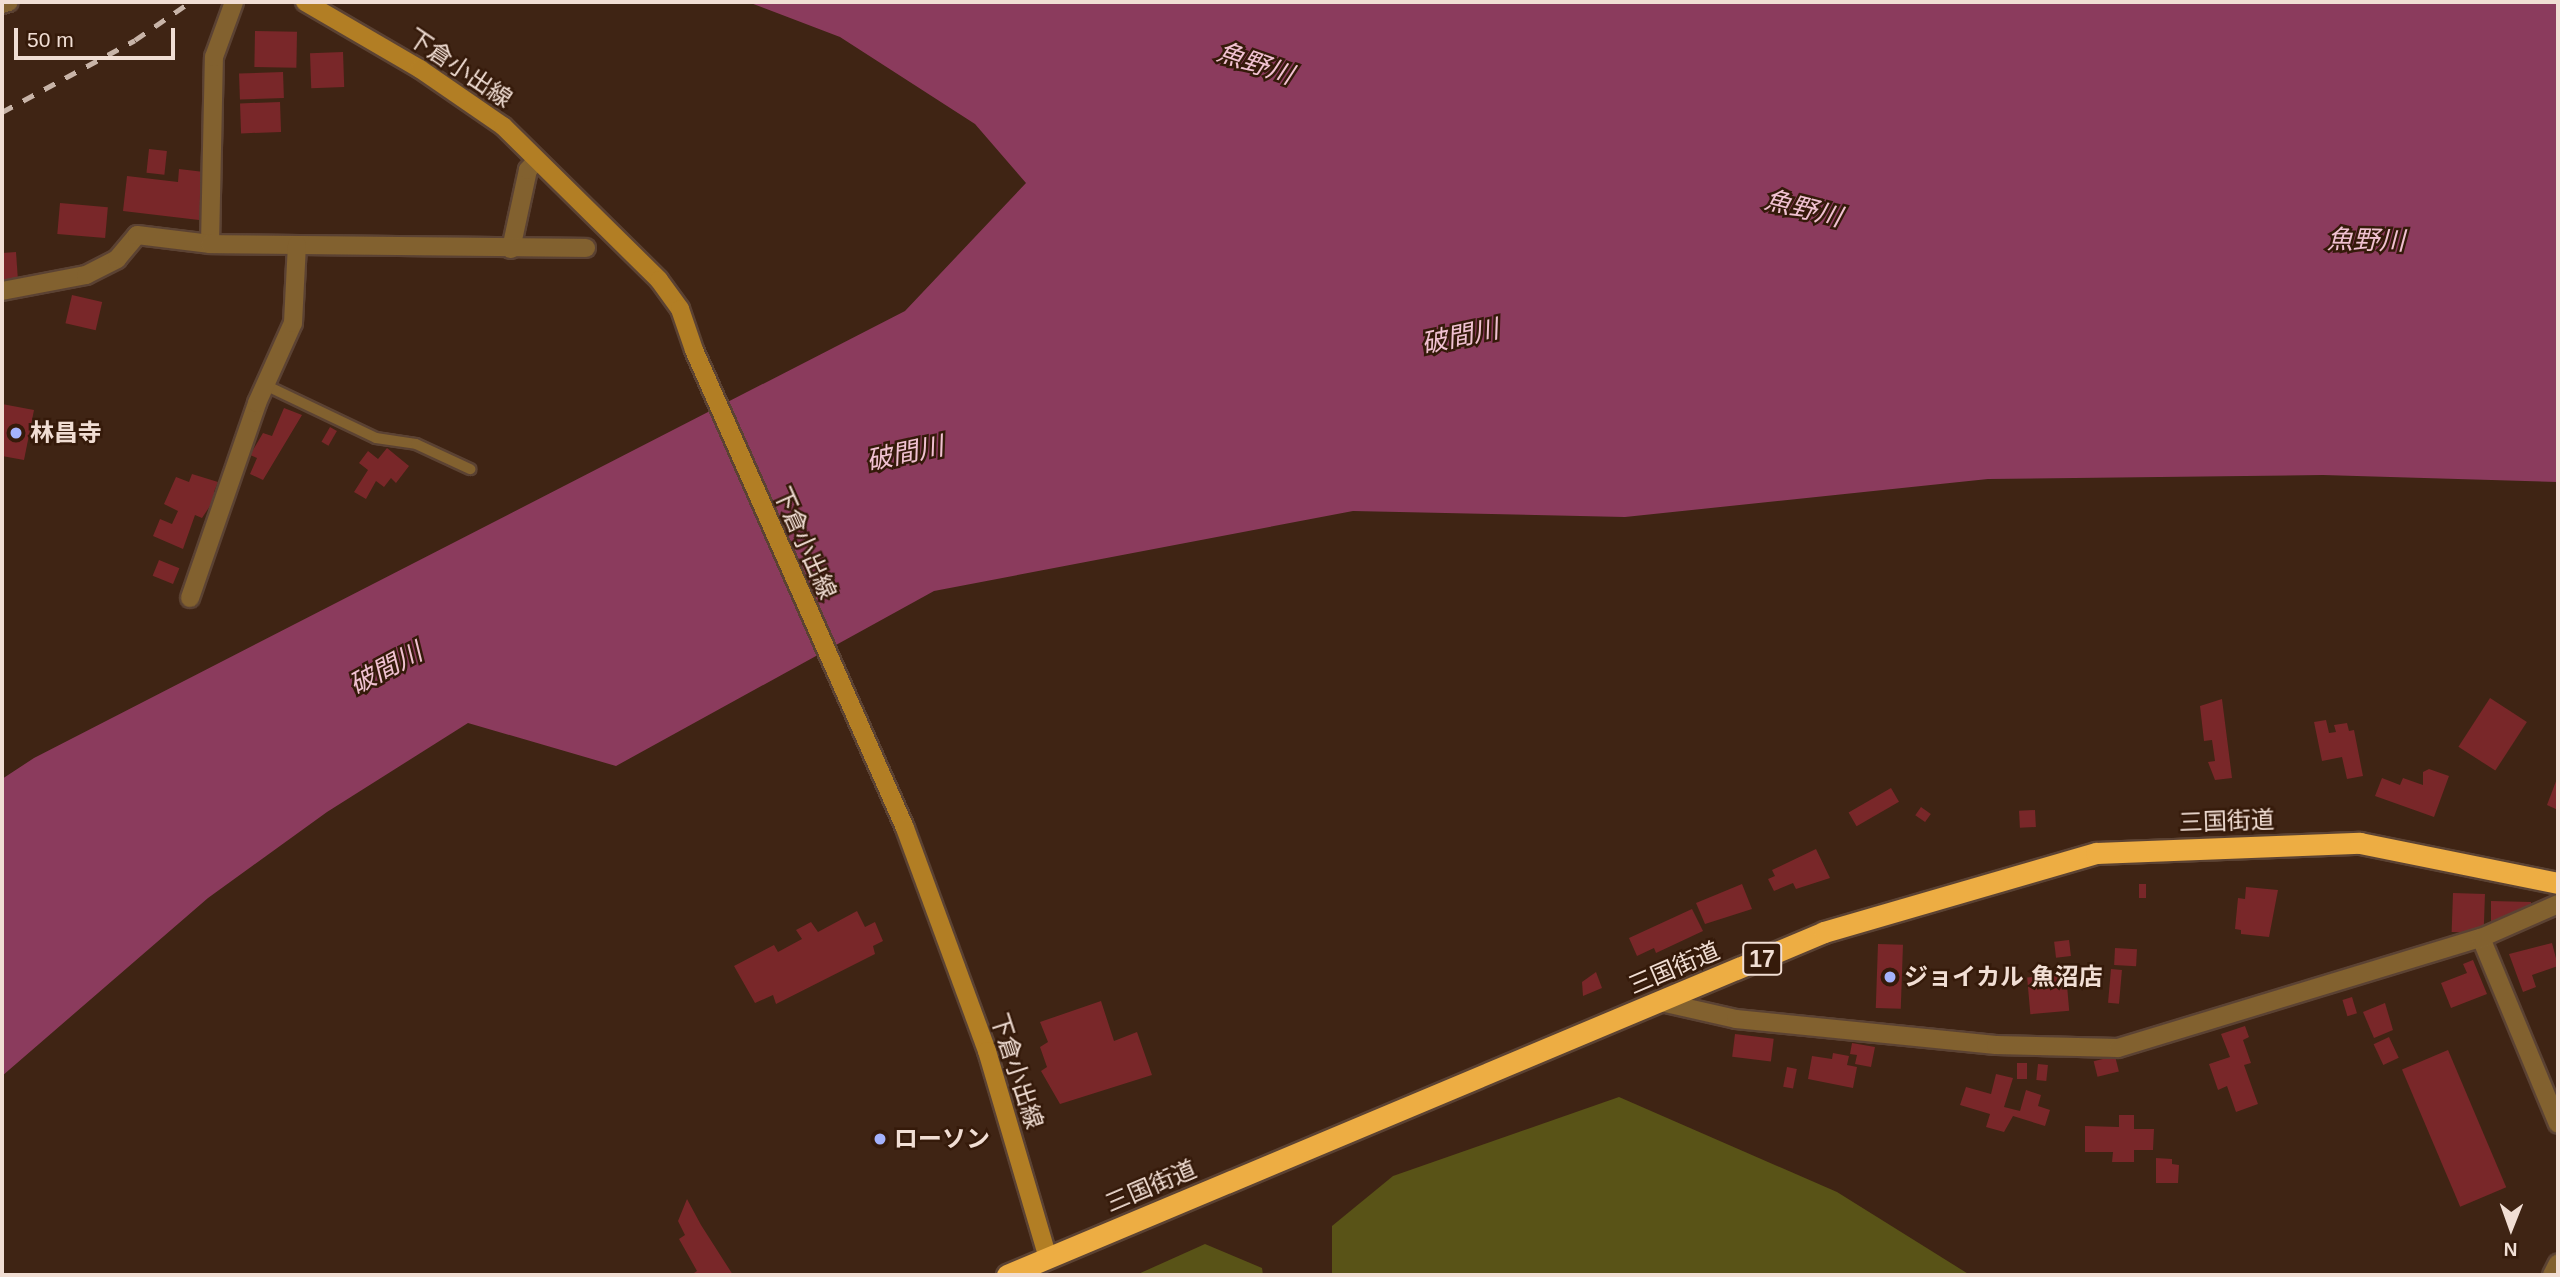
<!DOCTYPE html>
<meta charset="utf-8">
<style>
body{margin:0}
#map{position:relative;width:2560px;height:1277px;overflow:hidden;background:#3f2414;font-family:Arial,"Noto Sans JP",sans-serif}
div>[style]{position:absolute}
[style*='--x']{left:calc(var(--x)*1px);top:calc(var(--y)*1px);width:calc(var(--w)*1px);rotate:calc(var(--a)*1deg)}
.green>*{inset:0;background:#595317}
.water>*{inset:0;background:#8b3b5d}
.building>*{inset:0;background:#792729;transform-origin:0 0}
.roads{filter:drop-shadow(2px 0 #5b4233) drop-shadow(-2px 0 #5b4233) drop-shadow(0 2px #5b4233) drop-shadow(0 -2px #5b4233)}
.lane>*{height:10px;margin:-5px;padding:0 5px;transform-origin:5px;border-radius:5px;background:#82612f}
.street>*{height:18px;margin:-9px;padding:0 9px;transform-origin:9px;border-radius:9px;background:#82612f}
.secondary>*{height:18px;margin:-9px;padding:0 9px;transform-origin:9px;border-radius:9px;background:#b27e24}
.highway>*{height:21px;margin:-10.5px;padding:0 10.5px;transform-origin:10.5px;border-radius:10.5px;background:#edad43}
.rail>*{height:5px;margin-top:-2.5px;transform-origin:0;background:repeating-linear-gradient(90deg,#c8b4a8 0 12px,transparent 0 24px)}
.dots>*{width:19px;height:19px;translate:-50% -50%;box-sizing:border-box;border:4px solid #351a0a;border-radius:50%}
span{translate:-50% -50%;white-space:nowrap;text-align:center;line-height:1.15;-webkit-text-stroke:5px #351a0a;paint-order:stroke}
.shield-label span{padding:2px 5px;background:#351a0a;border:2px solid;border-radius:5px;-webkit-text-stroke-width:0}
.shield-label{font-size:23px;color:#f1ded4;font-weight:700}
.street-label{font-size:24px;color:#f1ded4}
.poi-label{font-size:24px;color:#f1ded4;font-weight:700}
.left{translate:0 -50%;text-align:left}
.water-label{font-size:26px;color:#f1c2d2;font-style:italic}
.frame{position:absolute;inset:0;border:4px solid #f1ded4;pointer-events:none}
.north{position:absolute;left:2476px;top:1193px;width:70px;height:70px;-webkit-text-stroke:5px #351a0a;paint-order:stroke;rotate:181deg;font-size:19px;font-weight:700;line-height:28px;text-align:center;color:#f1ded4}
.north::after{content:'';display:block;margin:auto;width:24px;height:32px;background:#f1ded4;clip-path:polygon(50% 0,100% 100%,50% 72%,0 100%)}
.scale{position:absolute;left:14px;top:28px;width:161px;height:32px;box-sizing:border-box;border:4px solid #f1ded4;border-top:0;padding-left:9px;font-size:21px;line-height:24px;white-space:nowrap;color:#f1ded4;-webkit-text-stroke:5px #351a0a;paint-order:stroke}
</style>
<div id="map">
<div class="green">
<i style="clip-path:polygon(1619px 1097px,1837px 1192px,1970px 1275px,1332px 1275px,1332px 1226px,1393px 1176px)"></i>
<i style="clip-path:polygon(1205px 1244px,1262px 1268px,1263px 1275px,1136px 1275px)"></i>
</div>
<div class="water">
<i style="clip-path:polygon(748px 2px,2558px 2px,2558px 482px,2323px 475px,1988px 479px,1625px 517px,1353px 511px,934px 591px,616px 766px,468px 723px,327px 812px,208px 898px,2px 1076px,2px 779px,34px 758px,905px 311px,1026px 183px,975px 124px,840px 37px)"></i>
</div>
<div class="building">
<i style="left:255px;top:31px;width:42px;height:36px;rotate:1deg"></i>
<i style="left:343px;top:52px;width:35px;height:33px;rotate:88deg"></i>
<i style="left:283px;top:72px;width:26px;height:44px;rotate:88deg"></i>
<i style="left:280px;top:102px;width:30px;height:40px;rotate:88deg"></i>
<i style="left:149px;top:149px;width:18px;height:24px;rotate:6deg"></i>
<i style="clip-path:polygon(179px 169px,204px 172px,199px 220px,123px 211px,127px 176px,178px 182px)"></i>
<i style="left:60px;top:203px;width:48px;height:31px;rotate:5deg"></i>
<i style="left:16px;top:252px;width:28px;height:14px;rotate:86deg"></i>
<i style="left:72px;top:295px;width:31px;height:29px;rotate:13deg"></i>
<i style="clip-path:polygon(2px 404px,34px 410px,24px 460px,2px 456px)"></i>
<i style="clip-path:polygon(284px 408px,302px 415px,263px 480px,250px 474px,257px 458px,250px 455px,263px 433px,272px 436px)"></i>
<i style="left:330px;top:427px;width:8px;height:17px;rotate:30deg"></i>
<i style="clip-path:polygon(387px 448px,409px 466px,396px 483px,391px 478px,384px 487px,376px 481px,366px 499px,354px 492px,368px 470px,359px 463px,368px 451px,378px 459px)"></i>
<i style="clip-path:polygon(192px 474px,218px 482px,214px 492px,218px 494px,202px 518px,195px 515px,183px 549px,153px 536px,160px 519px,172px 524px,178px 511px,164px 504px,176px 477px,189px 482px)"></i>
<i style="left:159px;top:560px;width:22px;height:17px;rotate:22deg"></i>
<i style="left:2490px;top:698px;width:44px;height:58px;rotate:33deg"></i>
<i style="clip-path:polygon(2222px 699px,2232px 778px,2215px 780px,2208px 762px,2215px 761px,2212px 740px,2204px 741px,2200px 706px)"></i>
<i style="clip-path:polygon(2326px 720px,2329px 733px,2336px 732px,2334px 725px,2347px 723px,2349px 731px,2354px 730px,2363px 776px,2347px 779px,2342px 757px,2322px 761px,2314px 722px)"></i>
<i style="clip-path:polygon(2429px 769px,2449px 776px,2434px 817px,2375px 796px,2382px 778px,2400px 785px,2403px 778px,2423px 785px,2423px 772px)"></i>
<i style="clip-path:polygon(2558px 776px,2558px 810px,2547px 805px)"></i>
<i style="left:1891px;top:788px;width:16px;height:49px;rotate:60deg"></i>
<i style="left:1921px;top:807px;width:12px;height:10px;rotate:35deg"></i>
<i style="left:2035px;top:810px;width:17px;height:16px;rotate:87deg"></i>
<i style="clip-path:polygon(1816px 849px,1830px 878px,1796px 889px,1793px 883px,1774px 891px,1768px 879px,1775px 876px,1772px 870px)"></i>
<i style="clip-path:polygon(1742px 884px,1752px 909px,1705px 924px,1696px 903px)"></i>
<i style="left:2139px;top:884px;width:7px;height:14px"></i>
<i style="clip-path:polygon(2246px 887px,2278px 890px,2269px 937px,2241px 934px,2241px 930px,2235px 929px,2238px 898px,2245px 899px)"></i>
<i style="left:2453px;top:893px;width:32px;height:39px;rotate:2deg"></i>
<i style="clip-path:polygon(2491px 901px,2531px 902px,2531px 917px,2491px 928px)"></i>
<i style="clip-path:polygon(1692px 909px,1703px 931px,1656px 953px,1654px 948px,1637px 956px,1629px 938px)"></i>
<i style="clip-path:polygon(857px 911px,865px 927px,875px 922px,883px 941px,873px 946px,875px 954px,776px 1004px,773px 995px,755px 1003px,734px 966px,774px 945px,778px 952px,802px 939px,796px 930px,811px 922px,818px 932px)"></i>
<i style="left:2069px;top:940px;width:16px;height:15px;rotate:83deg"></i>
<i style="clip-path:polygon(2552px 943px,2558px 966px,2532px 975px,2536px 987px,2523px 992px,2509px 954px)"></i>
<i style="left:1878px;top:944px;width:25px;height:64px;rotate:2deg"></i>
<i style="left:2115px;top:948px;width:22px;height:17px;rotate:3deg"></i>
<i style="clip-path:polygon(2473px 960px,2487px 994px,2451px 1008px,2441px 983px,2467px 973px,2463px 964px)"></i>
<i style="left:2111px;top:969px;width:11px;height:34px;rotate:5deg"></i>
<i style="clip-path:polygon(1596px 972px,1602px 988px,1583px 996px,1582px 982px)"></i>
<i style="left:2066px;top:974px;width:37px;height:39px;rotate:85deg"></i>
<i style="left:2352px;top:997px;width:17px;height:10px;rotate:73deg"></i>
<i style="clip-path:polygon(1101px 1001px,1114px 1041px,1137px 1032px,1152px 1075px,1060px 1104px,1041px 1071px,1047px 1067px,1040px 1047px,1048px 1042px,1040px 1022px)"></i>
<i style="clip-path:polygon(2385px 1003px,2393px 1030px,2374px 1038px,2363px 1012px)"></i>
<i style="clip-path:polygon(2245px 1026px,2249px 1037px,2243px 1040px,2251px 1063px,2244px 1065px,2258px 1104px,2236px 1112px,2227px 1086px,2218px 1090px,2209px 1064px,2230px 1057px,2221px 1034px)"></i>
<i style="left:1735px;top:1034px;width:39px;height:23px;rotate:7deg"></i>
<i style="left:2389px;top:1037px;width:23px;height:17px;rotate:65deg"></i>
<i style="clip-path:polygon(1852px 1043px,1875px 1047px,1871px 1067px,1855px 1064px,1857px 1055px,1850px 1054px)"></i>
<i style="left:2448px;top:1050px;width:149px;height:50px;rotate:67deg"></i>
<i style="clip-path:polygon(1833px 1053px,1849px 1056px,1847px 1065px,1857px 1067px,1853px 1088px,1808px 1079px,1812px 1056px,1832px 1059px)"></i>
<i style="left:2115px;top:1056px;width:16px;height:22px;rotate:76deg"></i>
<i style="left:2017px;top:1063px;width:10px;height:16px"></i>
<i style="left:2038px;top:1064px;width:10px;height:16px;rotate:6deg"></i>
<i style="left:1787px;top:1067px;width:10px;height:20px;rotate:11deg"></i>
<i style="clip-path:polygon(1996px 1074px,2013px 1078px,2004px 1107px,2020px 1111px,2026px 1090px,2041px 1095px,2038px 1106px,2050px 1110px,2045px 1126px,2013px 1116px,2004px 1132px,1986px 1127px,1990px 1114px,1960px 1105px,1966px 1087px,1991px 1094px)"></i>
<i style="clip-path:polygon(2119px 1115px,2134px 1115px,2134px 1129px,2154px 1129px,2153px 1150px,2134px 1150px,2134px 1162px,2112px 1162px,2113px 1152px,2085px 1152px,2085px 1126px,2119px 1127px)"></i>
<i style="clip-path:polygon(2156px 1158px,2172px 1159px,2172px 1164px,2179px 1165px,2178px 1183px,2156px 1183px)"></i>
<i style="clip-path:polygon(687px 1199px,701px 1225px,733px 1275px,691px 1275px,697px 1271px,679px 1239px,685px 1235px,678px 1221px)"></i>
</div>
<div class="roads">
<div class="lane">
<i style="--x:265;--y:385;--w:123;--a:25.5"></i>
<i style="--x:376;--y:438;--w:40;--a:8.5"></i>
<i style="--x:416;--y:444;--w:60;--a:24.8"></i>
</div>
<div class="street">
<i style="--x:2;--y:4;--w:7;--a:-16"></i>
<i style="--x:210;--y:244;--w:187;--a:-88.8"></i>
<i style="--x:214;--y:57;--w:59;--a:-70"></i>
<i style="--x:511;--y:249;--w:81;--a:-77.9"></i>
<i style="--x:528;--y:170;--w:13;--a:-48"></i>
<i style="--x:2;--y:291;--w:86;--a:-10.8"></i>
<i style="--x:86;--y:275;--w:35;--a:-27"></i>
<i style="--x:117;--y:259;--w:31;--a:-50"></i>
<i style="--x:137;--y:235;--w:74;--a:7"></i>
<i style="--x:210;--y:244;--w:376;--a:0.6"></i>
<i style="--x:190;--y:598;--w:206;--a:-71"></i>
<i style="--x:257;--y:403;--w:88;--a:-65.8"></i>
<i style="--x:293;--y:323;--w:78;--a:-87.1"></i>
<i style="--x:2481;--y:938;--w:201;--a:67.5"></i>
<i style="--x:1661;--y:1002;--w:77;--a:12.8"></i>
<i style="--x:1736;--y:1019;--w:261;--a:5.7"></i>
<i style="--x:1996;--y:1045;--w:122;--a:1.4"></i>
<i style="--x:2118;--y:1048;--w:379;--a:-16.9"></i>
<i style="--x:2481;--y:938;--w:84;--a:-23.8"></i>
<i style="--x:2552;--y:1275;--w:13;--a:-63"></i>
</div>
<div class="secondary">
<i style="--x:305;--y:2;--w:133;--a:30.2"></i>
<i style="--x:420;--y:69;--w:101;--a:34.5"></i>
<i style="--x:503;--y:126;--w:219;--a:44.6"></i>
<i style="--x:659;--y:280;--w:36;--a:54"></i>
<i style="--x:680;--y:309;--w:43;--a:71.1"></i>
<i style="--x:694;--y:350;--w:522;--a:66.18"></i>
<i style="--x:905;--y:828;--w:238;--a:69.8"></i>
<i style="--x:987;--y:1051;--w:216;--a:73.6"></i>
</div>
<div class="highway">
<i style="--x:1007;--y:1275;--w:886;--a:-22.77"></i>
<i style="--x:1824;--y:932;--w:283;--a:-16.2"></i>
<i style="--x:2096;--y:853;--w:264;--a:-2.2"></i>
<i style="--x:2360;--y:843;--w:202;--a:11.4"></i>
</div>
</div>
<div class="rail">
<i style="--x:2;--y:112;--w:151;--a:-28.4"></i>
<i style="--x:135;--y:40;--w:67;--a:-34.6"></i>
</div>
<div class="dots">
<i style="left:16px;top:433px;background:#a4b2fc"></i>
<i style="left:1890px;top:977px;background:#a4b2fc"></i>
<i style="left:880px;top:1139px;background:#a4b2fc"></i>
</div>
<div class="shield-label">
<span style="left:1762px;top:959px">17</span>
</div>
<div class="street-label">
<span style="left:460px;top:68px;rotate:34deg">下倉小出線</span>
<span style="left:805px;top:543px;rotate:66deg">下倉小出線</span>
<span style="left:2227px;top:821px;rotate:-2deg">三国街道</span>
<span style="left:1674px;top:968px;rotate:-23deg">三国街道</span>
<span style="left:1017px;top:1071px;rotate:72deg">下倉小出線</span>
<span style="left:1151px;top:1186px;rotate:-23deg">三国街道</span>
</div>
<div class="poi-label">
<span class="left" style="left:30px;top:433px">林昌寺</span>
<span class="left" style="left:1904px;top:977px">ジョイカル 魚沼店</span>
<span class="left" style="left:894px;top:1139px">ローソン</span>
</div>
<div class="water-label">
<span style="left:1255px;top:64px;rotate:19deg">魚野川</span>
<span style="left:1803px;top:209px;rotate:14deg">魚野川</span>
<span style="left:2366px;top:241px;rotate:1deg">魚野川</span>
<span style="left:1460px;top:337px;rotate:-12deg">破間川</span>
<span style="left:905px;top:454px;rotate:-12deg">破間川</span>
<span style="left:386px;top:669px;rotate:-28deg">破間川</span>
</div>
<div class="frame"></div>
<div class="north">N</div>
<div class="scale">50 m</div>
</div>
